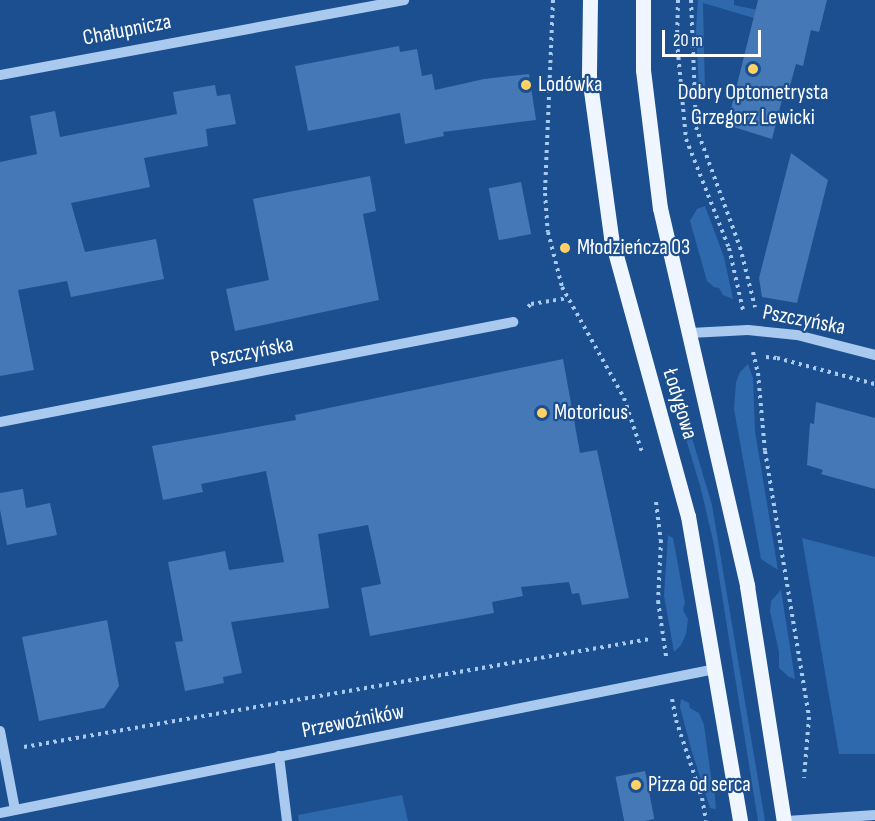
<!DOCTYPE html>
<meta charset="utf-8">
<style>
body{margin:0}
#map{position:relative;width:875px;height:821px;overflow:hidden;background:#1b4f8f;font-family:"Sofia Sans Condensed",sans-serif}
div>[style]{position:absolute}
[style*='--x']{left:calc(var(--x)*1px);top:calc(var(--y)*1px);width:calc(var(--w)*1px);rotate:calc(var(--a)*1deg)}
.green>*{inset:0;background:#2e69ad}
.building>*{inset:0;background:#4478b7;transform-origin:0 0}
.path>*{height:4px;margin-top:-2px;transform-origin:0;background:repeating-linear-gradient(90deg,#a9c9ee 0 3px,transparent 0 7.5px)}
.minor>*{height:10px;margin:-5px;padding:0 5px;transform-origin:5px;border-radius:5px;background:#a9c9ee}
.major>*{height:15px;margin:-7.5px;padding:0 7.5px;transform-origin:7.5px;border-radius:7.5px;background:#f0f6ff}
.dots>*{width:16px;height:16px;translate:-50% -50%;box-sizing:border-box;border:3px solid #1b4f8f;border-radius:50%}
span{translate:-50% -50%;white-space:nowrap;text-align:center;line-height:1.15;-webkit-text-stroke:4.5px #1b4f8f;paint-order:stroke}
.street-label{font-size:22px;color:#fff}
.poi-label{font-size:22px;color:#fff}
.left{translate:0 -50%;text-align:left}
.scale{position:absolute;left:662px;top:30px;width:99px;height:27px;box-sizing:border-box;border:3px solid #fff;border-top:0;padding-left:8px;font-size:18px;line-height:21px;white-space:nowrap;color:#fff;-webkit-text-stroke:4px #1b4f8f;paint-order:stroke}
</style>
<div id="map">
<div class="green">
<i style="clip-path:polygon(698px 0,734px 0,734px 5px,762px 11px,771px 23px,703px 3px,705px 90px,699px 90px,696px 29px)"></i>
<i style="clip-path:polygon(705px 206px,724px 257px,733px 299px,723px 295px,719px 288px,714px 287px,707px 281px,690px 221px,697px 209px)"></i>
<i style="clip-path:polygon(748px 364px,753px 378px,755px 431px,778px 570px,761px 559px,734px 409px,736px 382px,740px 372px)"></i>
<i style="clip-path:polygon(673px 374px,712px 505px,765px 821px,758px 821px,714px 545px,701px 489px,667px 376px)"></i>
<i style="clip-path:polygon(668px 535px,673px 538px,685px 603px,683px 610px,688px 619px,686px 634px,681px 645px,674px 652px,664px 596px)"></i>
<i style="clip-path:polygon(802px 538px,875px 557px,875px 754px,839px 754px)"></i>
<i style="clip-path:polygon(781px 590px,795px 679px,789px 677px,779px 668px,779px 652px,770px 611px,771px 601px)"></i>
<i style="clip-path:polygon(681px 699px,689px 703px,690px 708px,699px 713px,704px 725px,712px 784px,714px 785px,716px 809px,710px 808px,692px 752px,680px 707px)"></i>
<i style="clip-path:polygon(402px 795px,408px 821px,299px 821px,298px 815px)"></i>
</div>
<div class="building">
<i style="clip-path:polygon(758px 0,827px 0,819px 32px,811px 30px,803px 66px,796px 64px,786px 100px,782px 100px,772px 139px,727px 125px)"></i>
<i style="clip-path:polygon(399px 46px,400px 52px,417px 49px,422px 76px,432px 74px,435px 90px,484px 79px,529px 74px,536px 120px,443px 132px,444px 136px,405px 144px,400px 113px,308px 131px,295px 66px)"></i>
<i style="clip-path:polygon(215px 85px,217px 96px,230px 94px,236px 124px,206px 129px,208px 146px,144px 158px,150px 187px,71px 203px,85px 252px,156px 239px,164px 279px,71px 297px,67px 281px,18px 290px,34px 370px,0 376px,0 162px,37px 154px,30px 116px,55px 111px,60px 137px,177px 114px,173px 92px)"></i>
<i style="clip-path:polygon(791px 153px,828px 180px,797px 303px,762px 297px,759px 278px)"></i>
<i style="clip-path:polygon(370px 176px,376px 211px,363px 214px,379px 300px,235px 331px,226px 289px,269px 280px,253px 199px)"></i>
<i style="left:521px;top:182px;width:53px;height:33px;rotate:79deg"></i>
<i style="clip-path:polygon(563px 359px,580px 453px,597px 450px,629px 598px,582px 605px,579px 593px,572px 594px,569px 582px,521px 587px,523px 596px,492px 602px,494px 613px,370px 636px,361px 588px,381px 584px,368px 525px,318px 534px,329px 608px,231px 622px,242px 673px,223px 677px,224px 683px,185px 691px,175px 642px,183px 641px,168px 562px,225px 551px,229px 570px,284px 562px,266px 471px,201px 484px,203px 492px,163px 500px,152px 446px,296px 420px,295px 415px)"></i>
<i style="clip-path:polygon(816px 402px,875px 418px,875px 489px,821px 474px,823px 470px,807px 465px,810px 423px,814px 424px)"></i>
<i style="clip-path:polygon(23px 489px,26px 508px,50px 503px,57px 535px,7px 545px,0 510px,0 493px)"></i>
<i style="clip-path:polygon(107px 620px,119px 686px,104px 708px,39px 721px,22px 637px)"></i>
<i style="left:645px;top:771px;width:49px;height:30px;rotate:79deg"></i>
</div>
<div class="path">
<i style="--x:553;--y:0;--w:193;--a:92.4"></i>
<i style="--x:545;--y:193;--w:39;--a:86"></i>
<i style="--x:548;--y:232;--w:57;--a:75.7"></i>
<i style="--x:562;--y:287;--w:127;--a:60.8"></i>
<i style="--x:624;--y:398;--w:57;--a:71.6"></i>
<i style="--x:678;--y:0;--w:42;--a:91.4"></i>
<i style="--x:677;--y:42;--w:97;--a:84.7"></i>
<i style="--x:686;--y:139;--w:117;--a:68.5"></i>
<i style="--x:729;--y:248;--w:64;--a:77.3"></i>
<i style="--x:691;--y:0;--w:127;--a:87.7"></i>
<i style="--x:696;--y:127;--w:128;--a:69.9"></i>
<i style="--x:740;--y:247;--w:62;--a:76"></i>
<i style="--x:528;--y:307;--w:4;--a:-45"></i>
<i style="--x:531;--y:304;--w:36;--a:-9"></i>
<i style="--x:753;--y:352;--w:22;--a:77"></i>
<i style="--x:758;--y:373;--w:78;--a:84.9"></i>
<i style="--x:765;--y:451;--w:270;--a:80.6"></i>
<i style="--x:809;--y:717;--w:61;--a:94.7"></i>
<i style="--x:766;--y:357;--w:11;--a:5"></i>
<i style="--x:777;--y:358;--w:101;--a:14.9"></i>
<i style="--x:656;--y:502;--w:38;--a:83"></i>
<i style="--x:661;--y:540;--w:61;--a:92.8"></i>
<i style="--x:658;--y:601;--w:56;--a:81.7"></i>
<i style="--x:672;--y:699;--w:21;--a:79"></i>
<i style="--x:676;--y:720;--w:82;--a:71.6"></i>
<i style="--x:702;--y:798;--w:23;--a:80"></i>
<i style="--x:24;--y:747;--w:635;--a:-9.79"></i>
</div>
<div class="minor">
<i style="--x:0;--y:75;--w:411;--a:-10.5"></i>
<i style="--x:690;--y:333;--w:58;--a:-3"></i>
<i style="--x:748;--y:330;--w:49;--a:5.8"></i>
<i style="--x:797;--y:335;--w:81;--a:14.4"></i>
<i style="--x:0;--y:422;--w:523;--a:-11.03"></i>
<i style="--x:0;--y:731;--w:80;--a:79.2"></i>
<i style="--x:279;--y:756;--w:65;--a:83"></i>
<i style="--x:0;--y:813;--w:729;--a:-11.39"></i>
<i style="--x:787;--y:821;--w:88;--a:-3.9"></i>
</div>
<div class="major">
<i style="--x:590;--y:0;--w:76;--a:90.8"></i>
<i style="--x:589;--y:76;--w:162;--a:82.2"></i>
<i style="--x:611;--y:237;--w:289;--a:74.6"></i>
<i style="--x:688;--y:516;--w:309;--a:80.3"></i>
<i style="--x:643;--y:0;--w:70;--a:90"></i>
<i style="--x:643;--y:70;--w:139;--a:83"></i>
<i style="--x:660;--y:208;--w:388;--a:77"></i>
<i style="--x:747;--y:586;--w:238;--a:81.1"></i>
</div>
<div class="dots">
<i style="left:753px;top:69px;background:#ffd166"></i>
<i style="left:526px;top:85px;background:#ffd166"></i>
<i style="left:565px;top:248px;background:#ffd166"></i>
<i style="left:542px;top:413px;background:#ffd166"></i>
<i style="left:636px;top:785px;background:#ffd166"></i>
</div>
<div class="street-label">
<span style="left:127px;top:30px;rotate:-11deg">Chałupnicza</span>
<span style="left:804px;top:320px;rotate:11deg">Pszczyńska</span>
<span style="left:252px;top:352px;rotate:-11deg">Pszczyńska</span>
<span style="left:680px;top:404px;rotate:73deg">Łodygowa</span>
<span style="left:353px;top:721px;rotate:-11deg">Przewoźników</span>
</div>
<div class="poi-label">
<span class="left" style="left:538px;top:85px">Lodówka</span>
<span style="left:753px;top:105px">Dobry Optometrysta<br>Grzegorz Lewicki</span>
<span class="left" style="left:577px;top:248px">Młodzieńcza 03</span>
<span class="left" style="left:554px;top:413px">Motoricus</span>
<span class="left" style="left:648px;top:785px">Pizza od serca</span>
</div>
<div class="scale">20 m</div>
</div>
